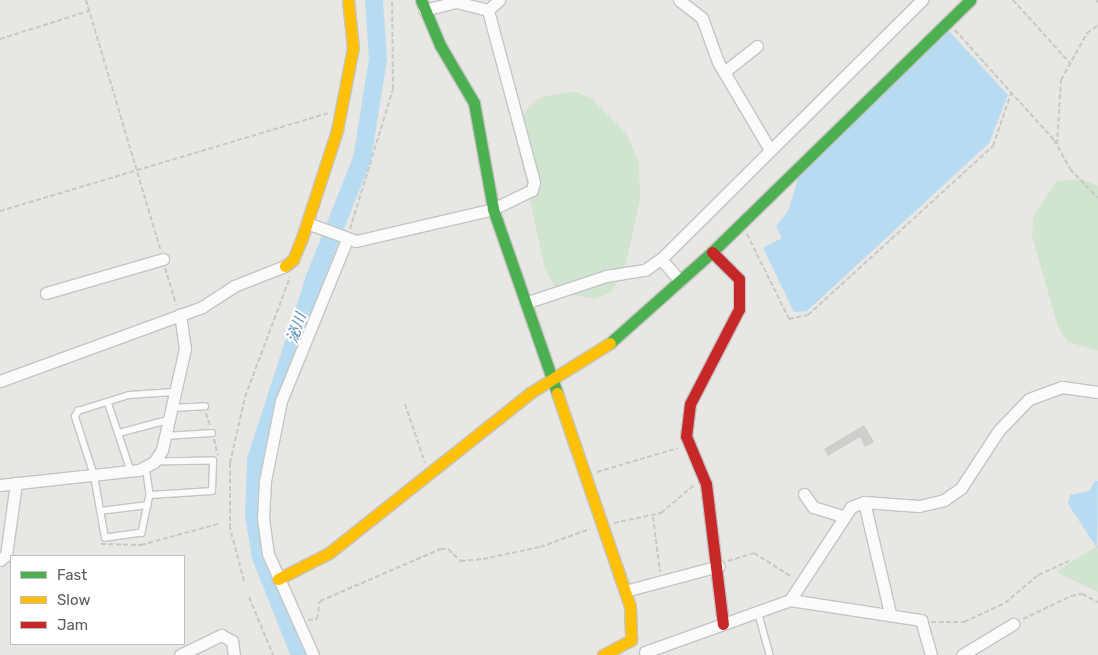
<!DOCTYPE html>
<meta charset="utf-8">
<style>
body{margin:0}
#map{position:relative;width:1098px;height:655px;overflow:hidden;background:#e8e7e3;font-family:Rubik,"Noto Sans JP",sans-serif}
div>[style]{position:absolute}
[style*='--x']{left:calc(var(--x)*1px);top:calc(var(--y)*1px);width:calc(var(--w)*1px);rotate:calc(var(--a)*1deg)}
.green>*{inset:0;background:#d1e4cf}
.water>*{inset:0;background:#b7dcf2}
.river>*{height:18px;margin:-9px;padding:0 9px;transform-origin:9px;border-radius:9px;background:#b7dcf2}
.building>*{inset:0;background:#cfcecc}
.path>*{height:2px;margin-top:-1px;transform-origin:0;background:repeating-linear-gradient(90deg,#c5c9c6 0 5px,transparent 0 7.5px)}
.roads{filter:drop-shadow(1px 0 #c4c4c4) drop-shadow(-1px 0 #c4c4c4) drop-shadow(0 1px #c4c4c4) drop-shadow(0 -1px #c4c4c4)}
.lane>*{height:5.5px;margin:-2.75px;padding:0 2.75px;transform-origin:2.75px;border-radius:2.75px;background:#fcfbfb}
.street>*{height:11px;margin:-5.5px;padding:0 5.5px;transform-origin:5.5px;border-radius:5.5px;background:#fcfbfb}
.fast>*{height:11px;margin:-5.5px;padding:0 5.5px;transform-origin:5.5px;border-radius:5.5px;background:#4caf50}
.slow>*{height:11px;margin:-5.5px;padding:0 5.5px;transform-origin:5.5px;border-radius:5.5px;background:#ffc107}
.jam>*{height:11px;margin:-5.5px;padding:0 5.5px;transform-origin:5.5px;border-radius:5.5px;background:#c62828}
span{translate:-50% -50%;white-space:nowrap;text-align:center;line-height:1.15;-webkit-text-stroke:4px #fff;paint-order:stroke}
.water-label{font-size:15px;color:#4278a9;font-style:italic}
.legend{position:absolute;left:10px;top:555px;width:175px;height:90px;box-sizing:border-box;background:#fff;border:1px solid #bdbec0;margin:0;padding:6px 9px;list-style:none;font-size:15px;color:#595d61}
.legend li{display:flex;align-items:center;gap:10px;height:25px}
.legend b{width:25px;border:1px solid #bdbec0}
</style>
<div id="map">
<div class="green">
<i style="clip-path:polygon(574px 91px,592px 99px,627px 134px,639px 163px,640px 200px,624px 272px,611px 292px,595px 299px,558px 292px,545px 269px,516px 137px,526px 110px,541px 97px)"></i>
<i style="clip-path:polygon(1082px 179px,1098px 186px,1098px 351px,1068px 342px,1058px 327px,1032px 236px,1033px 216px,1057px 181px)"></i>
<i style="clip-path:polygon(1098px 545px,1098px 592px,1056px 572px)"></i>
</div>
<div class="water">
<i style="clip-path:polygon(947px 29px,1008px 95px,989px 143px,807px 311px,794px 312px,763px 248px,782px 238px,776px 226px,788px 211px,799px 176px)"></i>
<i style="clip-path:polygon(1095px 481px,1098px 481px,1097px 548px,1068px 504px,1070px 495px,1089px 491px)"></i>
</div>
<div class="river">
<i style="--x:300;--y:655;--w:105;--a:-111.7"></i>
<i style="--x:261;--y:557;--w:43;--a:-99.5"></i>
<i style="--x:254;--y:515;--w:55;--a:-87.9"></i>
<i style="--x:256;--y:460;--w:189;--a:-72.1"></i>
<i style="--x:314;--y:280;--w:130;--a:-68.4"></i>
<i style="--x:362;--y:159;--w:101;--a:-80.9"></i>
<i style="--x:378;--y:59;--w:59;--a:-93.9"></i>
</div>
<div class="building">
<i style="clip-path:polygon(864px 425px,874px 442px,865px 447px,860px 437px,828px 456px,824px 449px)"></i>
</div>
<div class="path">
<i style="--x:86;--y:0;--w:260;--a:73.4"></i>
<i style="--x:1013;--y:0;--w:85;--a:47.9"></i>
<i style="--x:1096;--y:0;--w:3;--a:45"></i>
<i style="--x:955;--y:30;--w:148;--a:48"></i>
<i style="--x:1054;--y:140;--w:33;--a:61"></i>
<i style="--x:1070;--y:169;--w:40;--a:46"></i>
<i style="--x:0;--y:39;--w:93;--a:-17.5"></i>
<i style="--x:1057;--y:144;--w:64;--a:-86.4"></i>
<i style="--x:1061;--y:80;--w:54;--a:-61"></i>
<i style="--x:1087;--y:33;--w:14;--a:-36"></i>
<i style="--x:0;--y:211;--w:342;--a:-16.6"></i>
<i style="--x:350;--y:229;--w:146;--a:-72.9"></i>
<i style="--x:393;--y:89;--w:89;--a:-90.6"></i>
<i style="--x:747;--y:234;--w:95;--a:63.7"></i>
<i style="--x:789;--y:319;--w:19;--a:-12"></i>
<i style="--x:808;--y:315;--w:251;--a:-42.4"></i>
<i style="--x:993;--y:146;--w:56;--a:-71.2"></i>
<i style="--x:165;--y:268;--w:38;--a:73"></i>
<i style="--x:405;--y:404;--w:62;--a:71.3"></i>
<i style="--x:206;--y:413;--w:13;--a:72"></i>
<i style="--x:214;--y:439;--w:17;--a:77"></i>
<i style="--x:597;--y:472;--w:84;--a:-16.5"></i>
<i style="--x:653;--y:517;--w:55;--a:82.7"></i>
<i style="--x:614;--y:523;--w:48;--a:-12"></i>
<i style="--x:661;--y:513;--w:43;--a:-40.3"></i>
<i style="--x:101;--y:544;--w:40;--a:1.4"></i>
<i style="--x:141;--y:545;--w:80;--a:-15.3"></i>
<i style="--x:728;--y:561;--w:27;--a:-17"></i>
<i style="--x:754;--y:553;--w:45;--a:32.3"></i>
<i style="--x:244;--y:581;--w:55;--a:-104.8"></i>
<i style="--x:230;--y:528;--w:65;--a:-90"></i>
<i style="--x:230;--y:463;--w:68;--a:-77.2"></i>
<i style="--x:245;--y:397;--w:128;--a:-69.4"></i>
<i style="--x:249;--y:597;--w:63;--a:67.5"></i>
<i style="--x:1023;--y:619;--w:53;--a:-25.6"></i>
<i style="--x:1071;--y:596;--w:11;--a:-10"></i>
<i style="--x:1082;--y:594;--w:18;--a:27"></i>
<i style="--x:308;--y:620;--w:9;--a:-6"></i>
<i style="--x:317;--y:619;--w:18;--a:-81"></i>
<i style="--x:320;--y:601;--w:132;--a:-23.3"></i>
<i style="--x:441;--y:549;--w:7;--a:0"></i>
<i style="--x:448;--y:549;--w:18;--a:43"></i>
<i style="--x:461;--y:561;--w:22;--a:-5"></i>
<i style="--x:483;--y:559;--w:58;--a:-11.9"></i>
<i style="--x:540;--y:547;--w:53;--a:-19.8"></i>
<i style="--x:931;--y:622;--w:33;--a:0"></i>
<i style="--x:964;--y:622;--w:45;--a:-24.9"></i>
<i style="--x:1005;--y:603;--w:43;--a:-40.3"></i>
<i style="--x:1038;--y:575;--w:34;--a:-24"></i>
</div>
<div class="roads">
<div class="lane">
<i style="--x:108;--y:402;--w:73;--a:71.6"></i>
<i style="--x:172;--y:408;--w:33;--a:-3"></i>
<i style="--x:119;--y:433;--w:51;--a:-14.9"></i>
<i style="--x:165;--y:436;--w:47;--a:-3.7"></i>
<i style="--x:146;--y:466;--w:29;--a:82"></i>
<i style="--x:150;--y:495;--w:39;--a:102"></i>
<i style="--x:142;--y:533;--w:37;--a:172"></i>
<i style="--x:105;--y:538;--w:63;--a:-100.1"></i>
<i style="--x:94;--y:476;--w:62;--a:-107.9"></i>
<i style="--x:75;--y:417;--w:7;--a:-63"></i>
<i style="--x:78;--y:411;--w:53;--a:-17.4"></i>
<i style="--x:129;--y:395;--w:45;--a:-3.8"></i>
<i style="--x:150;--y:495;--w:62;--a:-3.7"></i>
<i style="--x:212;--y:491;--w:30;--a:-88"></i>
<i style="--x:213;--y:461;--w:59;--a:179"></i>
<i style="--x:100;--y:511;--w:48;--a:-7.1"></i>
<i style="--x:758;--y:611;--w:46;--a:74.7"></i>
</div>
<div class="street">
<i style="--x:679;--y:0;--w:29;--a:38"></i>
<i style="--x:702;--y:18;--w:47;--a:70"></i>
<i style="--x:718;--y:62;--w:102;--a:59.4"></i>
<i style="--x:424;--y:10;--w:33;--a:-14"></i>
<i style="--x:456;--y:2;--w:33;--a:14"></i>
<i style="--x:488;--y:10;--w:15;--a:-42"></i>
<i style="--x:724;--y:72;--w:42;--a:-38.2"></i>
<i style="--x:307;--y:223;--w:52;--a:20.2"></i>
<i style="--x:356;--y:241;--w:141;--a:-13.1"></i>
<i style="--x:493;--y:209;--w:43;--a:-26"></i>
<i style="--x:532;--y:190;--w:8;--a:-76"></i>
<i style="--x:534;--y:182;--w:178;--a:-105"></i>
<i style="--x:661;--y:259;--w:29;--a:49"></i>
<i style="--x:46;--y:293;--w:122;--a:-16.2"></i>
<i style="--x:528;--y:302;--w:82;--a:-18.4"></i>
<i style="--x:606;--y:276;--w:39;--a:-9"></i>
<i style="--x:645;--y:270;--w:19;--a:-35"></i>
<i style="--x:661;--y:259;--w:368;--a:-44.8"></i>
<i style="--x:0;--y:381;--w:215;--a:-20.1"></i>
<i style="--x:202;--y:307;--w:38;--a:-33"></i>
<i style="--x:234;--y:286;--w:55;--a:-21.4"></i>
<i style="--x:0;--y:485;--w:140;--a:-6.2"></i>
<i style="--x:139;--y:470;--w:17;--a:-28"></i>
<i style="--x:154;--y:462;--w:14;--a:-56"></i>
<i style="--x:162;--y:450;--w:104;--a:-77.2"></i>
<i style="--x:185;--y:349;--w:35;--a:-98"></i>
<i style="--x:804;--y:494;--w:16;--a:55"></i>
<i style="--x:813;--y:507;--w:30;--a:17"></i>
<i style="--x:864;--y:502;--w:114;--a:76.8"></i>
<i style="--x:0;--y:560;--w:8;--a:-40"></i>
<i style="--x:6;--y:555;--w:73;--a:-82.1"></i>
<i style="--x:625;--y:591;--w:97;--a:-14.9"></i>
<i style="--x:790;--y:600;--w:111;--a:-56.7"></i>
<i style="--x:851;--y:507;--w:14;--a:-21"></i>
<i style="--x:864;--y:502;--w:55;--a:4.2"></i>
<i style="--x:919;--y:506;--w:26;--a:-13"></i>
<i style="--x:944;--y:500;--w:21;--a:-35"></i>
<i style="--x:961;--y:488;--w:69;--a:-56.8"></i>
<i style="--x:999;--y:430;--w:43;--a:-45.9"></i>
<i style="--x:1029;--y:399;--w:35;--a:-20"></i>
<i style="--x:1062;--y:387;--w:36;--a:8"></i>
<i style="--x:645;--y:652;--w:154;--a:-19.7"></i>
<i style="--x:790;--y:600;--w:133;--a:8.7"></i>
<i style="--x:921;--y:620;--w:36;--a:74"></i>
<i style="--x:180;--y:655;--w:46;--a:-26"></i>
<i style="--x:221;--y:635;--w:13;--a:29"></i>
<i style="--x:232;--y:641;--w:14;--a:82"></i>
<i style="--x:313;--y:655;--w:111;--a:-114"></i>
<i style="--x:268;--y:554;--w:35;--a:-98"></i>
<i style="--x:263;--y:519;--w:38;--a:-87"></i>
<i style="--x:265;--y:481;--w:82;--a:-78.7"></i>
<i style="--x:281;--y:401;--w:175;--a:-67.8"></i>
<i style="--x:962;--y:655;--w:60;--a:-31.3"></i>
</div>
<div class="fast">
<i style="--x:421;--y:0;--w:49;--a:67.1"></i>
<i style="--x:440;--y:45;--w:67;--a:59.6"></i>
<i style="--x:474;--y:103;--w:108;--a:79.8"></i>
<i style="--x:493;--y:209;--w:195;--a:70.8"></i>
<i style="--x:610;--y:343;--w:137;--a:-41.7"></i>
<i style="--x:712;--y:252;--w:361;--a:-44.3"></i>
</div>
<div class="slow">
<i style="--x:285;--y:266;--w:10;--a:-37"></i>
<i style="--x:293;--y:260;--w:24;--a:-68"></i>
<i style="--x:302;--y:238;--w:114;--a:-72"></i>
<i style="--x:337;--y:130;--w:84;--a:-79"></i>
<i style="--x:353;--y:48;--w:48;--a:-95.9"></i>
<i style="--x:557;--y:393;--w:225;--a:71.1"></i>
<i style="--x:630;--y:606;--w:34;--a:88"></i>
<i style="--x:631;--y:640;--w:32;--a:152"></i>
<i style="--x:278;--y:579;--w:57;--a:-27"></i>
<i style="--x:329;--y:553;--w:257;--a:-38.5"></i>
<i style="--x:530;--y:393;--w:94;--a:-32"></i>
</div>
<div class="jam">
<i style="--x:712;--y:252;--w:38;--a:45"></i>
<i style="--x:739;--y:279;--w:30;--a:90"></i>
<i style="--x:739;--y:309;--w:107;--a:117.3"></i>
<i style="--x:690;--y:404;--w:32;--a:97"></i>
<i style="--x:686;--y:436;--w:52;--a:67.4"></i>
<i style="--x:706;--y:484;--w:141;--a:83.1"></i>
</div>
</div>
<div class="water-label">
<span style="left:297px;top:328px;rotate:-71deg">泌川</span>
</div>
<ul class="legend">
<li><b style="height:6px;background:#4caf50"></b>Fast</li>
<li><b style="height:6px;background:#ffc107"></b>Slow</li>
<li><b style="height:6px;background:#c62828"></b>Jam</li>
</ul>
</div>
